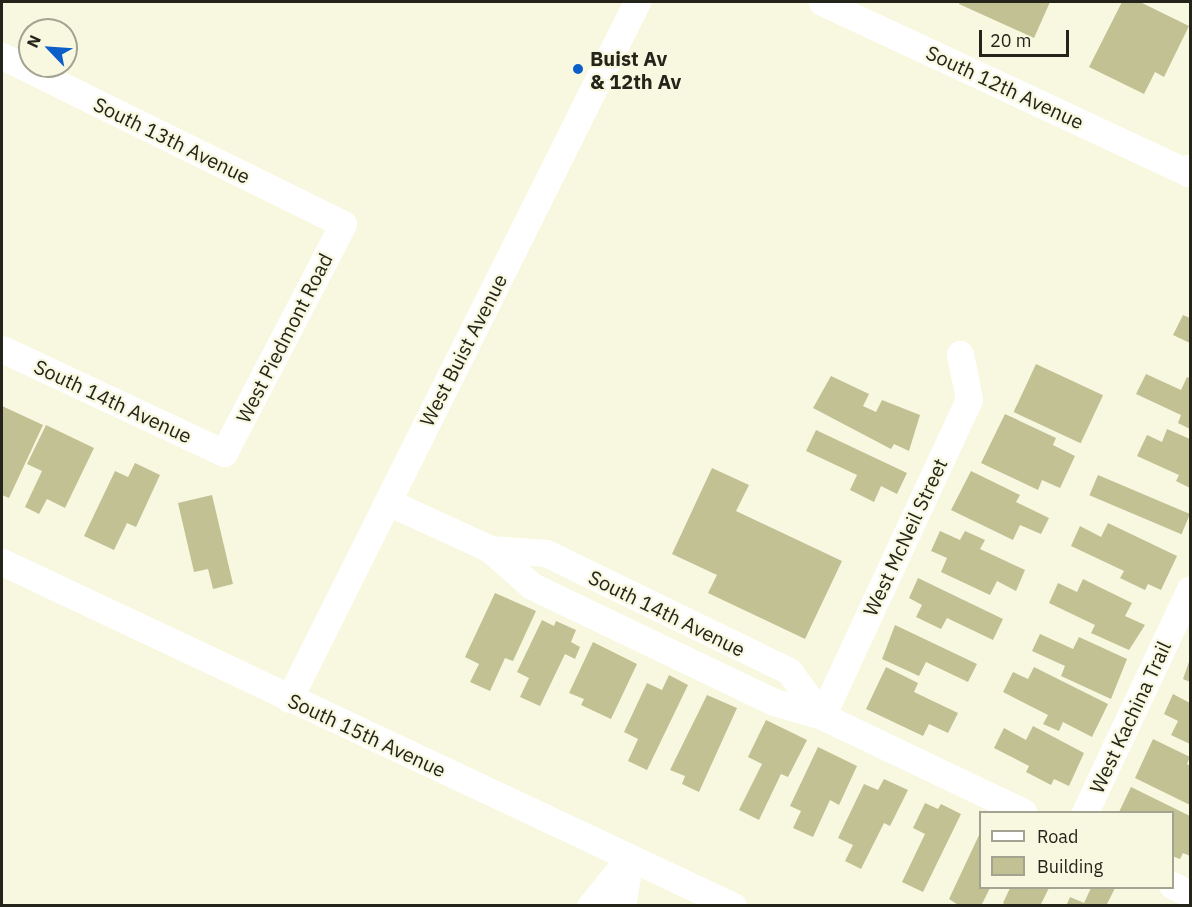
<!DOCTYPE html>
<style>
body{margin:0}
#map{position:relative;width:1192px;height:907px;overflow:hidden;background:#f8f8e0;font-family:"IBM Plex Sans",sans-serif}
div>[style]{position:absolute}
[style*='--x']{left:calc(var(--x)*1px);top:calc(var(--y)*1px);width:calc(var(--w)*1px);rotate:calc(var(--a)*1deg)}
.building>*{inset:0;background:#c1c194;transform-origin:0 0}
.street>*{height:27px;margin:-13.5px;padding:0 13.5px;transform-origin:13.5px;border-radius:13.5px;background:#fff}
.dots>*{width:16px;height:16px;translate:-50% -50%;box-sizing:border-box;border:3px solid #f8f8e0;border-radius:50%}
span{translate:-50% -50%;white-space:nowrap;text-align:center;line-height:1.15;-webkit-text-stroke:4.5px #f8f8e0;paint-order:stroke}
.poi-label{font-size:20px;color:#24241b;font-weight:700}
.left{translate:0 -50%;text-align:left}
.street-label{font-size:20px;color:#24241b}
.frame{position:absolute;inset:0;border:3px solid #24241b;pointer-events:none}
.legend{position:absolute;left:979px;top:811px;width:195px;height:78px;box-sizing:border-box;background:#f8f8e0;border:2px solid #a3a391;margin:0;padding:8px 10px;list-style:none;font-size:18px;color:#24241b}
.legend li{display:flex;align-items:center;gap:12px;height:30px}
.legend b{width:30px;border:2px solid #a3a391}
.north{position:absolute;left:18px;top:18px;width:60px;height:60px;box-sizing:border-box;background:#f8f8e0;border:2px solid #a3a391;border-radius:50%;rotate:295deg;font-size:16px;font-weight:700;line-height:24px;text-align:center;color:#24241b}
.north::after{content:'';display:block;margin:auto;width:21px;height:27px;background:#0c5fc9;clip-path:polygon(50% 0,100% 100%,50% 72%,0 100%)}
.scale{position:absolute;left:979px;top:30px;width:90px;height:27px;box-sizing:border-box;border:3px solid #24241b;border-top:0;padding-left:8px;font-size:18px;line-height:21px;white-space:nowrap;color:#24241b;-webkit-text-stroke:4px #f8f8e0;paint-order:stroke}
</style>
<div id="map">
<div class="building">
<i style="clip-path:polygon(960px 2px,1050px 2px,1034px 38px,959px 4px)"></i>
<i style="clip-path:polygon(1122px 2px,1140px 2px,1189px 26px,1164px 77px,1155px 72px,1144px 94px,1089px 67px)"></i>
<i style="clip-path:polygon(1183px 315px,1190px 318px,1190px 343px,1173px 335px)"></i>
<i style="left:1036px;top:364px;width:74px;height:53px;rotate:25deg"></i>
<i style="clip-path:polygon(1146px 374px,1181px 390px,1187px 377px,1190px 378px,1190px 429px,1178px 423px,1181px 415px,1136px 394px)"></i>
<i style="clip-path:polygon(831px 376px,869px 394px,863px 406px,876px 412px,882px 400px,920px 415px,909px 451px,894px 444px,891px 449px,813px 408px)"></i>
<i style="clip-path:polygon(2px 406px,43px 425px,9px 498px,2px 495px)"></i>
<i style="clip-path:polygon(1005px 414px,1056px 438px,1053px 445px,1075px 456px,1060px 488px,1042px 480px,1038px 490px,981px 463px)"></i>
<i style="clip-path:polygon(46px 425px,94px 448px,65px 508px,47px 499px,39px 514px,25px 507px,42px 471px,27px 464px)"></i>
<i style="clip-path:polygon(1167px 429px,1190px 439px,1190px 488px,1176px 481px,1179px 475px,1137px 456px,1147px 435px,1162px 442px)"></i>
<i style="clip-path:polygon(816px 430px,907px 473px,897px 494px,881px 486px,874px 502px,850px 490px,857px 475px,806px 451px)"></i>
<i style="clip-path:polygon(135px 463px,160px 475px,136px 527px,127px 523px,114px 550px,84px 536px,115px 471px,128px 477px)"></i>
<i style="clip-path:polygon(712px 468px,749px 485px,736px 511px,842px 561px,805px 639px,708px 593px,717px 575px,672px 554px)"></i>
<i style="clip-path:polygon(971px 471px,1020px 495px,1016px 502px,1049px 518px,1041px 534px,1020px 525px,1013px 540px,951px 510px)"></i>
<i style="left:1098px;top:475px;width:100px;height:22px;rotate:23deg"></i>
<i style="clip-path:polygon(212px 495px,233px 584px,213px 589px,208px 569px,194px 572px,178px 503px)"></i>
<i style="clip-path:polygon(1108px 523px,1177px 556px,1161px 590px,1148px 584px,1145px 590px,1120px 578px,1124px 571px,1071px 546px,1080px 526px,1101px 537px)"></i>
<i style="clip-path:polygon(940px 531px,960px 540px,965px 531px,985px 540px,980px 549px,1025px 570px,1016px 591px,997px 581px,990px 595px,941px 572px,947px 558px,931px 551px)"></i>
<i style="clip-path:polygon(918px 578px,1003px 619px,993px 640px,947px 618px,941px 629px,916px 617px,922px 605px,909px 598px)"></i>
<i style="clip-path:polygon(1083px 579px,1132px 603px,1125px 616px,1145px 625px,1129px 650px,1091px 633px,1095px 625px,1049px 603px,1058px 583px,1077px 592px)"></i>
<i style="clip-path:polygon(495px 593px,536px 611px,513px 661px,505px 658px,490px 691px,470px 682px,479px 664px,465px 657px)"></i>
<i style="clip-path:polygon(542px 620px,554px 626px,556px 621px,576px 630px,571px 642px,580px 647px,575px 659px,565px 654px,540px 706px,520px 697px,529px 678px,517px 672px)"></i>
<i style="clip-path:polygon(895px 625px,977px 664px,968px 682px,926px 662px,919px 676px,882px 659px)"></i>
<i style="clip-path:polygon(1040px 634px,1073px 649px,1079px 637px,1127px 659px,1111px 699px,1061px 676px,1065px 666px,1032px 651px)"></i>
<i style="clip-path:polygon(593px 642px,637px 664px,611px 719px,581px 705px,584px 699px,569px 693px)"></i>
<i style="clip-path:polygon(1190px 659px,1190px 682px,1183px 679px)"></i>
<i style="clip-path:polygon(886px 667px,918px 683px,914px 692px,958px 713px,948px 733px,929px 724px,923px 736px,866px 709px)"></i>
<i style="clip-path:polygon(1034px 667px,1108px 704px,1092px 737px,1063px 722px,1059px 731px,1043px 724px,1048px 715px,1003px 692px,1013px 672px,1028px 679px)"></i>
<i style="clip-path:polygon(669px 675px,688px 685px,647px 770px,628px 761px,638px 739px,624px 732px,647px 683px,662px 690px)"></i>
<i style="clip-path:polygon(1173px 694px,1190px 703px,1190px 744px,1171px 735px,1178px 721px,1164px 714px)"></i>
<i style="clip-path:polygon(707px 695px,737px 708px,699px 792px,682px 784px,685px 776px,670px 770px)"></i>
<i style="clip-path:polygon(766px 720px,807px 740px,788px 777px,781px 774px,759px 820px,739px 810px,762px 764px,748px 757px)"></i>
<i style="clip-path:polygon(1033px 726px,1084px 753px,1069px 786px,1054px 779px,1051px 785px,1026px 772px,1029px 766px,994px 748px,1004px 728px,1026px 740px)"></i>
<i style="clip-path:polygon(1153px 739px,1190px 757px,1187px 764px,1190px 766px,1190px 805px,1135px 778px)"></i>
<i style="clip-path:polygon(818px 747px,857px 766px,839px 805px,830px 800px,813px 837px,793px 828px,801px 811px,790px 806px)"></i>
<i style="clip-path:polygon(884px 779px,908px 790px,890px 826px,884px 823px,861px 869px,845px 861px,853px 845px,838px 838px,864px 784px,878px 790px)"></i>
<i style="clip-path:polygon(1131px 787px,1190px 816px,1190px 856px,1183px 853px,1180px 859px,1172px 856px,1172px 812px,1119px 812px)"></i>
<i style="clip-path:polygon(925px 803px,938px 809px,941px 804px,961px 814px,923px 892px,902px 882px,925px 834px,913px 828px)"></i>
<i style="clip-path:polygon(980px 833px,980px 888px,990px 888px,981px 906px,960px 906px,949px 899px)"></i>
<i style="clip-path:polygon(1010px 888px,1049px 888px,1040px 906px,1007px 906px,1003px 903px)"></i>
<i style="clip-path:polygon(1091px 888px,1115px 888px,1106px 906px,1066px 906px,1070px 897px,1084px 903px)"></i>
</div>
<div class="street">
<i style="--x:822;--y:2;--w:404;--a:25"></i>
<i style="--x:1188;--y:173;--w:6;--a:-72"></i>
<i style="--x:2;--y:56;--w:380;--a:26.2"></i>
<i style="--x:343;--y:224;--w:258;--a:117.5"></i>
<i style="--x:224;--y:453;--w:245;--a:-154.9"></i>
<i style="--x:388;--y:502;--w:112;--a:24.7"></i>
<i style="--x:490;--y:549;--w:56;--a:41.4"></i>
<i style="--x:532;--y:586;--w:268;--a:25.6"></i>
<i style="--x:774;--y:702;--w:50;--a:16.3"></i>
<i style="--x:822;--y:716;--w:223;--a:25.5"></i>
<i style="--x:490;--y:549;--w:56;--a:4.1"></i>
<i style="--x:546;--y:553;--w:270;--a:25.9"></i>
<i style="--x:789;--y:671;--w:56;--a:53.7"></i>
<i style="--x:2;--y:562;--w:808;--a:25.2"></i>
<i style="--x:289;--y:699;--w:779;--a:-63.47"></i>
<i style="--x:822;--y:716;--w:349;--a:-65.1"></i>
<i style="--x:969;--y:399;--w:46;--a:-101.3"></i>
<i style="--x:1085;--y:812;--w:246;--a:-64.8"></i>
<i style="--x:1172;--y:885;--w:20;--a:27"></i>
<i style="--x:590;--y:906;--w:63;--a:-50.8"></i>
<i style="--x:622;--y:906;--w:49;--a:-80.5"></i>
</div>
<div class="dots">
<i style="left:578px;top:69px;background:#0c5fc9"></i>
</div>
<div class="poi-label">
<span class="left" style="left:590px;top:70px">Buist Av<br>&amp; 12th Av</span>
</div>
<div class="street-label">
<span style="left:1005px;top:87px;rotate:25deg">South 12th Avenue</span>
<span style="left:172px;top:140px;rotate:26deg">South 13th Avenue</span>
<span style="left:284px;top:338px;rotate:-63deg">West Piedmont Road</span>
<span style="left:463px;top:350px;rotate:-63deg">West Buist Avenue</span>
<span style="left:113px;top:401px;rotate:25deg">South 14th Avenue</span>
<span style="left:905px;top:537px;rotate:-65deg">West McNeil Street</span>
<span style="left:667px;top:613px;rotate:26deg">South 14th Avenue</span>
<span style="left:1130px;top:717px;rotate:-65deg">West Kachina Trail</span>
<span style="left:367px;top:735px;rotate:25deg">South 15th Avenue</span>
</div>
<div class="frame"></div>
<ul class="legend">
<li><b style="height:8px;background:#fff"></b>Road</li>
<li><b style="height:16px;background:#c1c194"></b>Building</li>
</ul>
<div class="north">N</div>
<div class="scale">20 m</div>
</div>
